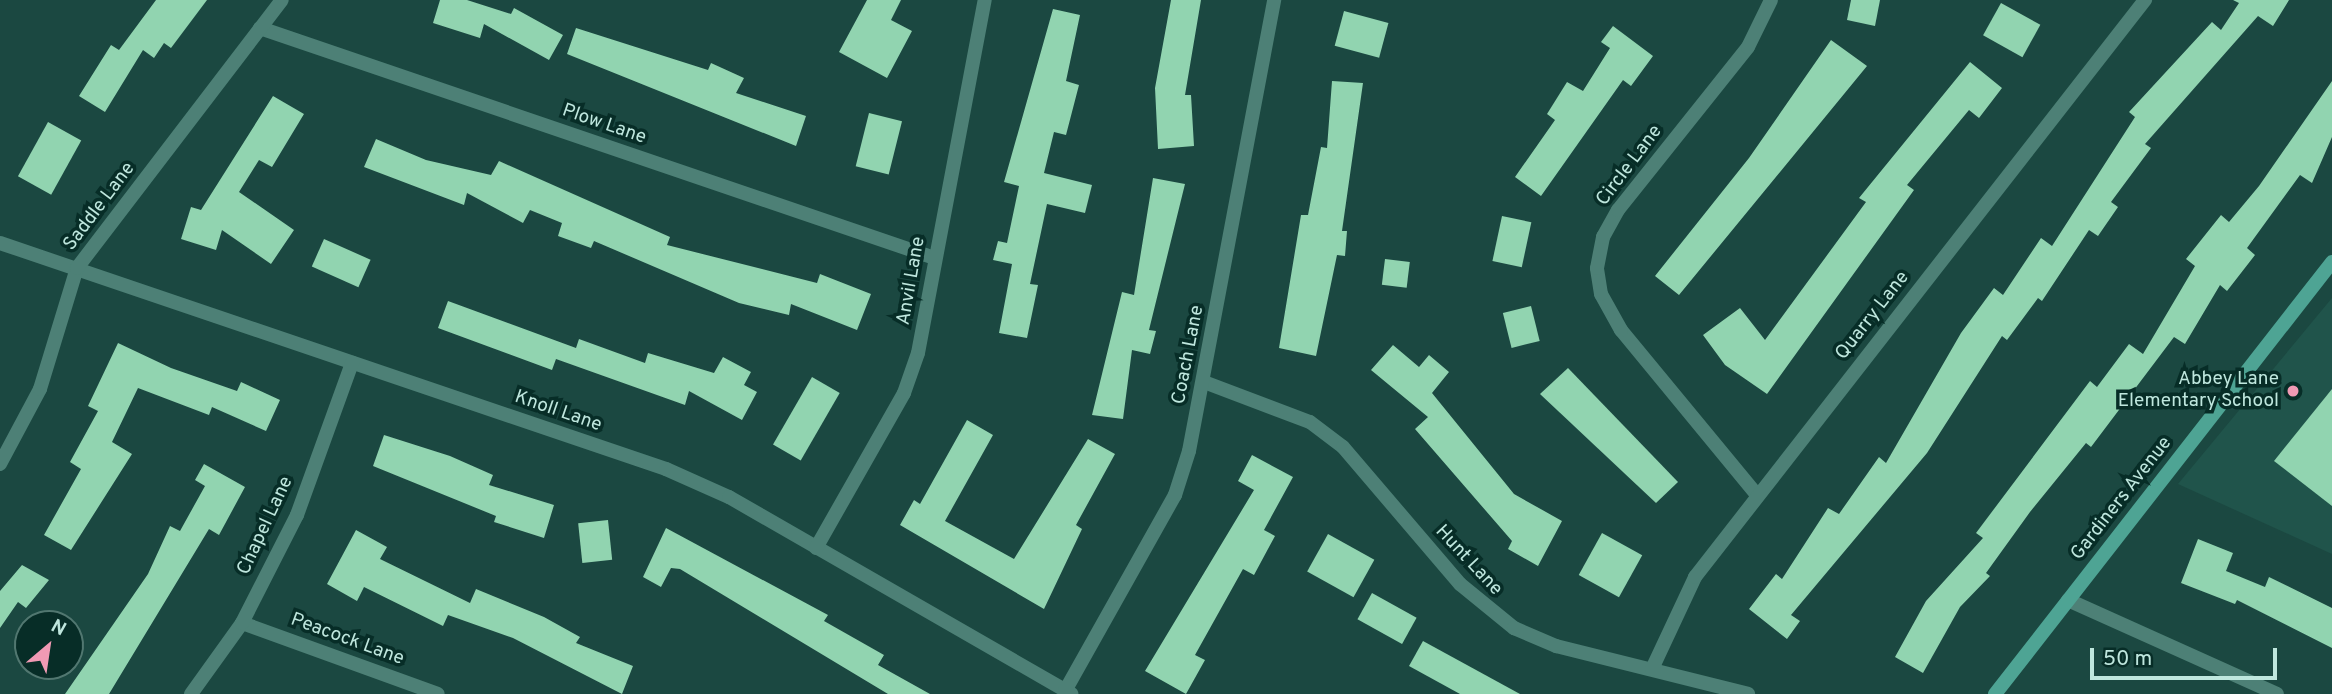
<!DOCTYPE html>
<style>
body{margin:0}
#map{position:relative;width:2332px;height:694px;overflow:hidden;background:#1b4841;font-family:Overpass,sans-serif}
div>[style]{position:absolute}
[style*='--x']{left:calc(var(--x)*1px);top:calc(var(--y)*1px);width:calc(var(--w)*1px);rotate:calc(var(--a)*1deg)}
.built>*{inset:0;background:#20544b}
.building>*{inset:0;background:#91d4b0;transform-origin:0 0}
.minor>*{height:14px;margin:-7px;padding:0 7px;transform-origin:7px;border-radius:7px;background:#4d8076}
.secondary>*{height:14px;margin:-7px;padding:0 7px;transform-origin:7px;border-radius:7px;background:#4ea494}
.dots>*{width:19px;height:19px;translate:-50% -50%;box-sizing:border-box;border:4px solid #072d27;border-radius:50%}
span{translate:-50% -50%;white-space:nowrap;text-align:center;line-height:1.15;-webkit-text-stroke:7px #072d27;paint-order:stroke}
.street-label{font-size:19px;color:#bfe7de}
.poi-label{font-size:19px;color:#bfe7de}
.right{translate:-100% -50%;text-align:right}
.north{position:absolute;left:14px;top:610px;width:70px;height:70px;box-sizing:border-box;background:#072d27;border:2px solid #517770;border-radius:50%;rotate:29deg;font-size:19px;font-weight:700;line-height:28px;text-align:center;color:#bfe7de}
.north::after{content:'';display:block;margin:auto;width:24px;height:32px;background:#f09ab4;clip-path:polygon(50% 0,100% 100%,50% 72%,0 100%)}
.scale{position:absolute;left:2090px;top:648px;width:187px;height:32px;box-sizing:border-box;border:4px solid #bfe7de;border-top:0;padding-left:9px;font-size:21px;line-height:24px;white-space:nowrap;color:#bfe7de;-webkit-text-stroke:5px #072d27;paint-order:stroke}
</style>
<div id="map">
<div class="built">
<i style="clip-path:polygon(2332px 298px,2332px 554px,2178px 484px)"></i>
</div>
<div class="building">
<i style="clip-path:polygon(156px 0,207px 0,171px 48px,164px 43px,154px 58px,143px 50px,105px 112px,79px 96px,111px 45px,119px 50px)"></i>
<i style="clip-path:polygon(440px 0,467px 0,511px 14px,514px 8px,563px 35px,549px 60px,484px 24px,480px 38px,433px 23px)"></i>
<i style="clip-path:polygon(867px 0,901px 0,891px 20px,912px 31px,887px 78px,839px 52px)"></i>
<i style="clip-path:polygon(1171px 0,1201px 0,1185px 95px,1191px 95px,1194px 146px,1158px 149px,1155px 88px)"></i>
<i style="clip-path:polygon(1851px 0,1880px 0,1875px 26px,1847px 20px)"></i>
<i style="clip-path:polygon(2233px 0,2289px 0,2273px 26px,2258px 16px,2145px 144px,2151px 148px,2111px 202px,2118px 207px,2098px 236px,2089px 230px,2042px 301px,2038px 298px,2007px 340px,2002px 336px,1927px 453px,1791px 615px,1800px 621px,1787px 639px,1749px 609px,1776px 574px,1782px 579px,1828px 508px,1839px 514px,1879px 457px,1886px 463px,1961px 333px,1994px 288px,2003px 295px,2041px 238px,2052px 246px,2135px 117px,2129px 112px,2212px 22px,2221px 30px,2239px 3px)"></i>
<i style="left:2001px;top:3px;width:45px;height:37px;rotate:29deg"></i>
<i style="clip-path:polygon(1053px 9px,1080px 15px,1066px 81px,1079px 85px,1066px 135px,1054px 132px,1044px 173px,1092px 185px,1085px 213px,1047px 204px,1030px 284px,1038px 285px,1027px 338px,999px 333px,1012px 264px,993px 260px,998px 241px,1007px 243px,1019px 186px,1004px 182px)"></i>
<i style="left:1344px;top:11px;width:46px;height:36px;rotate:15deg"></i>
<i style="clip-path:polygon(1613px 26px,1653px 56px,1631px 86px,1623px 80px,1541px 196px,1515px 177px,1555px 120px,1547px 114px,1567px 82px,1583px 91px,1610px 48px,1601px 42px)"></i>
<i style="clip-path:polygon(576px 28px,708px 70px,711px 63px,744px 78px,736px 93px,806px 116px,796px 146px,567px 54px)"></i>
<i style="clip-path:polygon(1831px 40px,1867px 66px,1679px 295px,1655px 276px,1749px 158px)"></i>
<i style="clip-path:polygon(1970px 62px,2002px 88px,1979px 118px,1969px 110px,1907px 185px,1914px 190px,1767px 394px,1725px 365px,1703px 335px,1740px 308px,1765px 340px,1866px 202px,1859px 198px)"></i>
<i style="clip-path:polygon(1332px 81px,1363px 83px,1342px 231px,1347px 231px,1345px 256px,1337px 255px,1316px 356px,1279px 348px,1301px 215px,1308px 215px,1321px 147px,1327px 148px)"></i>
<i style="clip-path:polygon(2332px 81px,2332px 137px,2312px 183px,2300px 175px,2247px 248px,2255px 255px,2227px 291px,2220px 285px,2185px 344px,2174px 337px,2091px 447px,2086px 443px,2030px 512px,1986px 573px,1990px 576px,1960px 607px,1923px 673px,1895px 657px,1926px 601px,1983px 538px,1976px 533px,2090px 381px,2097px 387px,2129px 344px,2143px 354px,2195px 266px,2186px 259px,2221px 215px,2229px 222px,2259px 186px)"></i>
<i style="clip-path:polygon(273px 96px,304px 114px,272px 167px,259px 160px,239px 192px,294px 230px,271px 264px,222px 230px,216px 250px,181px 239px,191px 207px,201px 210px)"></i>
<i style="left:869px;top:113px;width:34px;height:55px;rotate:14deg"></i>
<i style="left:48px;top:122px;width:38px;height:62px;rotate:29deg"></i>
<i style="clip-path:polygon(376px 139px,426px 160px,491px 175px,499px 161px,670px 237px,667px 245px,817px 283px,820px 274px,871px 294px,857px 330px,791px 304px,789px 315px,739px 303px,594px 241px,591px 248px,558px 236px,562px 223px,530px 210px,523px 223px,467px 193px,464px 205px,364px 167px)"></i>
<i style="clip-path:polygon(1153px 178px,1185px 184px,1149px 330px,1156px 331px,1150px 354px,1132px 350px,1123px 419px,1092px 415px,1122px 292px,1134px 295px)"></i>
<i style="left:1502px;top:216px;width:30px;height:46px;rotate:12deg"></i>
<i style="left:324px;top:239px;width:51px;height:30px;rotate:24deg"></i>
<i style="left:1385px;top:259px;width:25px;height:26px;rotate:7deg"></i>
<i style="clip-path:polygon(448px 301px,576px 348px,579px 339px,645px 363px,648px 353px,714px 373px,723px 357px,751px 372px,744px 385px,757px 392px,742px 420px,689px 391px,685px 405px,556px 359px,552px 370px,438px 328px)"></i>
<i style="left:1531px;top:306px;width:36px;height:29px;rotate:76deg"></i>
<i style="clip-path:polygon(118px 343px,171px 368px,237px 391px,241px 382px,280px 400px,266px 431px,212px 407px,209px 415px,138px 388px,112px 442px,132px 454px,71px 550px,44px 535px,81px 469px,70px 462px,98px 411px,88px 406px)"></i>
<i style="clip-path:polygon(1393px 345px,1419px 367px,1429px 355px,1449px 372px,1432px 393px,1514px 494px,1562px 521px,1538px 566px,1508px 549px,1512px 541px,1415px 429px,1428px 417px,1371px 370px)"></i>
<i style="clip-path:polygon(1568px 368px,1678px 482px,1656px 503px,1540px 394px)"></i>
<i style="left:812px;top:377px;width:32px;height:78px;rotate:30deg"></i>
<i style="clip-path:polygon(2332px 389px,2332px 506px,2274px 461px)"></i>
<i style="clip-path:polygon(967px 420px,993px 435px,945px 521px,1014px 559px,1088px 439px,1115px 454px,1076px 525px,1082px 529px,1044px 609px,900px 525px,914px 500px,920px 504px)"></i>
<i style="clip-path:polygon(384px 435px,450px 456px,493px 475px,489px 485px,554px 505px,544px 538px,494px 522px,496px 516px,373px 466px)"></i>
<i style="clip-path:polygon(1252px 455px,1293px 477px,1264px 530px,1275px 536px,1254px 575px,1243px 569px,1195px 655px,1205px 660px,1186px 694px,1145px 671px,1254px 490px,1238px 481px)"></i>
<i style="clip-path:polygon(204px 464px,245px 487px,219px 535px,209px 529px,109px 694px,65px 694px,148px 574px,170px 526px,180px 531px,205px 486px,195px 480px)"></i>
<i style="left:608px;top:520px;width:40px;height:30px;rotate:84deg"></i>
<i style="clip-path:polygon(666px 528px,828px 615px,824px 621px,884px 655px,878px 665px,930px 694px,888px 694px,680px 569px,671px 568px,661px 587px,643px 577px)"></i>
<i style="clip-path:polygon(356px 530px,387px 547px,380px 559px,470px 603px,476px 589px,544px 617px,580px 637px,576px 643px,633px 666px,622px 694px,513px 638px,448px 615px,443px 626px,364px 587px,357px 601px,327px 584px)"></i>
<i style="left:1602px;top:533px;width:46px;height:48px;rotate:29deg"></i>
<i style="left:1328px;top:534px;width:53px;height:43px;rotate:29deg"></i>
<i style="clip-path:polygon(2198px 539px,2233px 553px,2226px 571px,2265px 587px,2269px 577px,2332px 608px,2332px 648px,2237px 600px,2235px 604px,2181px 583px)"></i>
<i style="clip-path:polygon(22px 565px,49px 580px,26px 608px,18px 602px,0 628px,0 591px)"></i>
<i style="left:1372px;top:593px;width:51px;height:30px;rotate:29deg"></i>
<i style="clip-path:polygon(1423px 641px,1520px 694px,1460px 694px,1409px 666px)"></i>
</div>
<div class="minor">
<i style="--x:260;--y:28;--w:713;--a:18.82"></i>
<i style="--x:0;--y:243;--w:703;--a:18.74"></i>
<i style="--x:666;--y:469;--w:69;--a:24"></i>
<i style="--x:729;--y:497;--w:395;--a:29.9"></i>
<i style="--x:1204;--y:382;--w:113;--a:20.7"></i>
<i style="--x:1310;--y:422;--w:41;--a:37.1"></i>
<i style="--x:1343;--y:447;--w:180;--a:49.5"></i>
<i style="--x:1460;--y:584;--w:70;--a:39.2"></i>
<i style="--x:1514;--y:628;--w:46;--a:23.2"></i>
<i style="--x:1556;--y:646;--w:198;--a:14"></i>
<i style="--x:0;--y:464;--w:85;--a:-61.9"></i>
<i style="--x:40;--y:389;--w:127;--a:-73"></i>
<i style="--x:77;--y:268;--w:337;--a:-52.6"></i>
<i style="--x:1757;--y:495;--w:214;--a:-129.5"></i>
<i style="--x:1621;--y:330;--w:41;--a:-119.1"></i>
<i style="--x:1601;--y:294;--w:26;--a:-99"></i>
<i style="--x:1597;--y:268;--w:32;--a:-79"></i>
<i style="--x:1603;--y:237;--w:31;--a:-61"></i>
<i style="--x:1618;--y:210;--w:208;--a:-51.4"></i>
<i style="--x:1748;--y:47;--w:52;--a:-63.9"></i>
<i style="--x:816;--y:548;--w:178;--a:-60.4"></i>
<i style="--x:904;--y:393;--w:42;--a:-70.7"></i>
<i style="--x:918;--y:353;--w:359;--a:-79.3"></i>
<i style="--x:2068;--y:600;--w:229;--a:24.2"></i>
<i style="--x:242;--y:623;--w:208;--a:19.9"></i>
<i style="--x:1652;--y:669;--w:102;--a:-64.9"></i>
<i style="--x:1695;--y:577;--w:732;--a:-52.05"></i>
<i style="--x:1065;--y:691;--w:225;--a:-60.7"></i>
<i style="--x:1175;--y:495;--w:46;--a:-72.3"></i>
<i style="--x:1189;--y:451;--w:459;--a:-79.3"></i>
<i style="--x:191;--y:694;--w:87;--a:-54.3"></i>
<i style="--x:242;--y:623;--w:121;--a:-63"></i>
<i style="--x:297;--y:515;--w:162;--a:-70.1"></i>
</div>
<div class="secondary">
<i style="--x:1995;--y:694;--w:548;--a:-52.04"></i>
</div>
<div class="dots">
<i style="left:2293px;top:391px;background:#f09ab4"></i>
</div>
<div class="street-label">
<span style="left:604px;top:125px;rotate:19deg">Plow Lane</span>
<span style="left:1630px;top:166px;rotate:-53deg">Circle Lane</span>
<span style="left:100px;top:207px;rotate:-53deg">Saddle Lane</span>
<span style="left:912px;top:281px;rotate:-80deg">Anvil Lane</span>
<span style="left:1873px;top:316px;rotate:-52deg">Quarry Lane</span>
<span style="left:1189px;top:355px;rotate:-79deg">Coach Lane</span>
<span style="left:558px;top:412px;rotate:19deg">Knoll Lane</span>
<span style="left:2122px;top:499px;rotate:-52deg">Gardiners Avenue</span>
<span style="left:266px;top:526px;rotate:-65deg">Chapel Lane</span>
<span style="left:1468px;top:561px;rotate:47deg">Hunt Lane</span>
<span style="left:347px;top:640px;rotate:20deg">Peacock Lane</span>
</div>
<div class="poi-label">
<span class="right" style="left:2279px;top:391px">Abbey Lane<br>Elementary School</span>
</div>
<div class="north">N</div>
<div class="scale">50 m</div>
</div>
